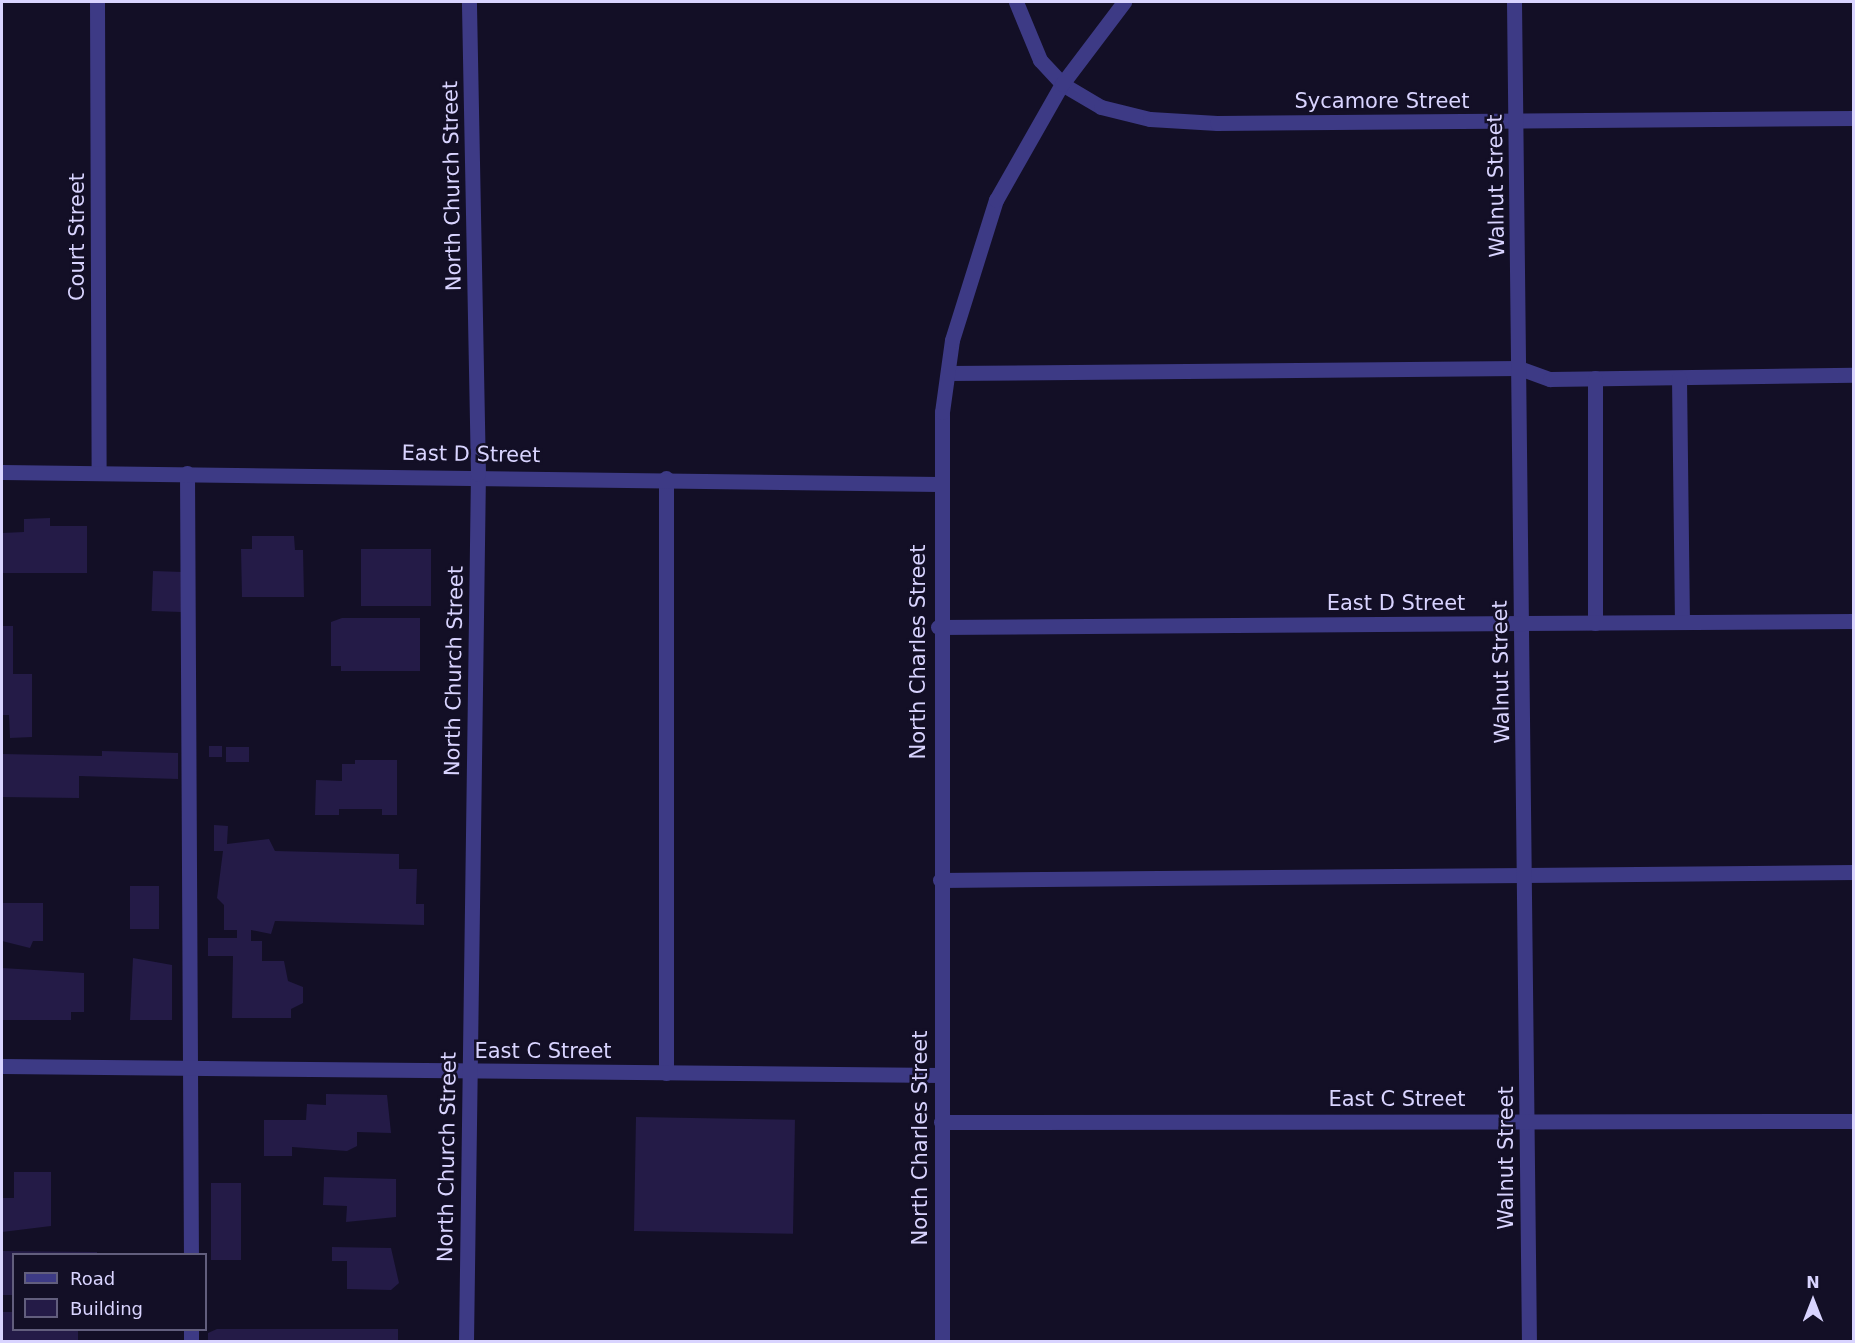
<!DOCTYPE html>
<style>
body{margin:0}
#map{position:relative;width:1855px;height:1343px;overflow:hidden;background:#130f26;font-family:"DejaVu Sans",sans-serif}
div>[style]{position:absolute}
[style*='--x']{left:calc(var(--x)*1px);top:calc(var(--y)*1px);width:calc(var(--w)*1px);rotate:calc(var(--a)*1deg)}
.building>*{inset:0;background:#241b47;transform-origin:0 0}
.lane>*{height:15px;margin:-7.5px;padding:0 7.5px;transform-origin:7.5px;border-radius:7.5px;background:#3d3a85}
.street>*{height:15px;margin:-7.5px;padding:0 7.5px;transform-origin:7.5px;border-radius:7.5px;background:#3d3a85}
span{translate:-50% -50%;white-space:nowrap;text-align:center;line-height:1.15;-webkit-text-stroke:5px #130f26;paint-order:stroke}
.street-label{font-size:21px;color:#d9d4ff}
.frame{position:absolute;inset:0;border:3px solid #d9d4ff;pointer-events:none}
.legend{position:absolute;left:12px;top:1253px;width:195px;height:78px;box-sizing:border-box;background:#130f26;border:2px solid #625e7d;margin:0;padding:8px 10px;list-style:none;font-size:18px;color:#d9d4ff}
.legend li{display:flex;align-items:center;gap:12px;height:30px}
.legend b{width:30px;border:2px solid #625e7d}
.north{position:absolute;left:1783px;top:1271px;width:60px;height:60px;-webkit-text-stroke:4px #130f26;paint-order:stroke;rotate:0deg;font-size:16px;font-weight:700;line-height:24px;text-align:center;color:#d9d4ff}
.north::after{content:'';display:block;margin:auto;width:21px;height:27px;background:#d9d4ff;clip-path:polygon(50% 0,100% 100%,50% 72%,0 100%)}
</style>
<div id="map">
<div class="building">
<i style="clip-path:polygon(50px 518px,50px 526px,87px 526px,87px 573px,2px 573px,2px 533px,24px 532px,24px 519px)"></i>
<i style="clip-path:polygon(252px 536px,294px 536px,295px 550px,303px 550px,304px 597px,242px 597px,241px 549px,252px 549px)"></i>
<i style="left:361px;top:549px;width:70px;height:57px"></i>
<i style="left:153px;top:571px;width:30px;height:40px;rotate:2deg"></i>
<i style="clip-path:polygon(342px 618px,420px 618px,420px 671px,341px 671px,341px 666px,331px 666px,331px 622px)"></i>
<i style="clip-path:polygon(2px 626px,13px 626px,13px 674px,32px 674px,32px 737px,10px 738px,9px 715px,2px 715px)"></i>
<i style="left:209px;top:746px;width:13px;height:11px"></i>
<i style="left:226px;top:747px;width:23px;height:15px"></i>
<i style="clip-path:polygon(102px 751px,178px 753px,178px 779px,79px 776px,79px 798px,2px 797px,2px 754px,102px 756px)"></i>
<i style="clip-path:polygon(355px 760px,397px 760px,397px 815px,382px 815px,382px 809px,339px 809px,339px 815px,315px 815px,316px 780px,342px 781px,342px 764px,355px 764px)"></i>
<i style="clip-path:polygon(214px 825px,228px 826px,227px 844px,269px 839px,275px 851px,399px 854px,399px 869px,417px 869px,416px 904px,424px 904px,424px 925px,275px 921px,271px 934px,251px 930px,251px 941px,262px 941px,262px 961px,284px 961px,288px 981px,303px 987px,303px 1003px,291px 1009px,291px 1018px,232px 1018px,233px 956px,208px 956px,208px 938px,237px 938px,237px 930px,224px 930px,224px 905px,217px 898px,223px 851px,214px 851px)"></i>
<i style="left:130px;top:886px;width:29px;height:43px"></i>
<i style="clip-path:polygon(2px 903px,43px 903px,43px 941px,33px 941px,30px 948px,2px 941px)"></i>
<i style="clip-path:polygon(133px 958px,172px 965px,172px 1020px,130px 1020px)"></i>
<i style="clip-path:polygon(2px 968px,84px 973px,84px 1012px,71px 1012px,71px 1020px,3px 1020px)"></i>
<i style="clip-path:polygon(326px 1094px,387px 1095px,391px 1133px,357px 1132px,357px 1146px,347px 1151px,292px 1147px,292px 1156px,264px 1156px,264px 1120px,306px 1120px,307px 1104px,326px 1105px)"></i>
<i style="left:636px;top:1117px;width:159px;height:114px;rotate:1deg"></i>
<i style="clip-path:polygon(14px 1172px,51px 1172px,51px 1226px,2px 1232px,2px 1198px,14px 1198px)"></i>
<i style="clip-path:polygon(324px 1177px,396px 1179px,396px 1217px,346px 1222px,347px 1206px,323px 1205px)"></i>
<i style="left:211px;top:1183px;width:30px;height:77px"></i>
<i style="clip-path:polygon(332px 1247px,391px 1248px,399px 1283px,391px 1290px,347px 1289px,347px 1261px,332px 1261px)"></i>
<i style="clip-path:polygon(2px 1251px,97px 1252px,97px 1254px,14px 1254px,14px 1295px,2px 1295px)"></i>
<i style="clip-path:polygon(2px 1312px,14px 1312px,14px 1330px,78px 1330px,78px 1342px,2px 1342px)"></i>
<i style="clip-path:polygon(217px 1329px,398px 1329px,398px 1342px,208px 1342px,208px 1333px)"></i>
</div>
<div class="lane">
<i style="--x:948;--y:373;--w:571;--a:-0.5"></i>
<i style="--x:1519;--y:368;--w:33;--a:20"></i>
<i style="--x:1550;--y:379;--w:304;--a:-0.8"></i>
<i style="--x:1679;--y:378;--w:244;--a:89.3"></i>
<i style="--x:187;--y:473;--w:781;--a:89.71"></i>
<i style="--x:666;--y:478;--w:595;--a:90"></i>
<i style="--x:1595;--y:623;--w:245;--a:-90"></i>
<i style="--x:940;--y:880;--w:914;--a:-0.5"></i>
<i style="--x:191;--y:1330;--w:12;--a:90"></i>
</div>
<div class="street">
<i style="--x:97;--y:2;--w:469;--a:89.8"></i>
<i style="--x:1016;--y:2;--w:63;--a:67.5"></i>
<i style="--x:1040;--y:60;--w:33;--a:47"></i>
<i style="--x:1062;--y:84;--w:45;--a:30.5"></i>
<i style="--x:1101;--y:107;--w:50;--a:13.8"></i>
<i style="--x:1150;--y:119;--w:67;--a:3.4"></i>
<i style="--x:1217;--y:123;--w:637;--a:-0.45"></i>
<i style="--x:1514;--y:2;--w:1340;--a:89.36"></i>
<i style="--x:2;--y:472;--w:937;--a:0.73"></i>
<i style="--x:938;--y:627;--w:916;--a:-0.38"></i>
<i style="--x:2;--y:1066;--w:939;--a:0.55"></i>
<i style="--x:941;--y:1122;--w:913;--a:-0.06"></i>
<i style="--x:466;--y:1342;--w:868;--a:-89.21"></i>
<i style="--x:478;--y:474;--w:472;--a:-91.1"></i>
<i style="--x:942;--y:1342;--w:930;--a:-90"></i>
<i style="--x:942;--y:412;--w:73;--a:-82.1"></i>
<i style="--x:952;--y:340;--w:147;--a:-72.6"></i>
<i style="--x:996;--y:200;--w:133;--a:-60.4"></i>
<i style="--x:1062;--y:84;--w:103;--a:-52.9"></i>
</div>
<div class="street-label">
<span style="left:1382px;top:101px">Sycamore Street</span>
<span style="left:452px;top:186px;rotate:-91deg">North Church Street</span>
<span style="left:1496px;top:186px;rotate:-91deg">Walnut Street</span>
<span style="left:77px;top:237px;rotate:-90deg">Court Street</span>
<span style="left:471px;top:454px;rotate:1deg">East D Street</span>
<span style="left:1396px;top:603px">East D Street</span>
<span style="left:918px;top:652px;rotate:-90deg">North Charles Street</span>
<span style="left:454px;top:671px;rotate:-89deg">North Church Street</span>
<span style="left:1501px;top:672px;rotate:-91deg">Walnut Street</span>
<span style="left:543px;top:1051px">East C Street</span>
<span style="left:1397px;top:1099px">East C Street</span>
<span style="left:920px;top:1138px;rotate:-90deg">North Charles Street</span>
<span style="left:447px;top:1157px;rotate:-89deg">North Church Street</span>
<span style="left:1506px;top:1158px;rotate:-90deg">Walnut Street</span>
</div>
<div class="frame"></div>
<ul class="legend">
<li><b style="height:8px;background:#3d3a85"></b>Road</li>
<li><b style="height:16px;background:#241b47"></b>Building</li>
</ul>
<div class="north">N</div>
</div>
